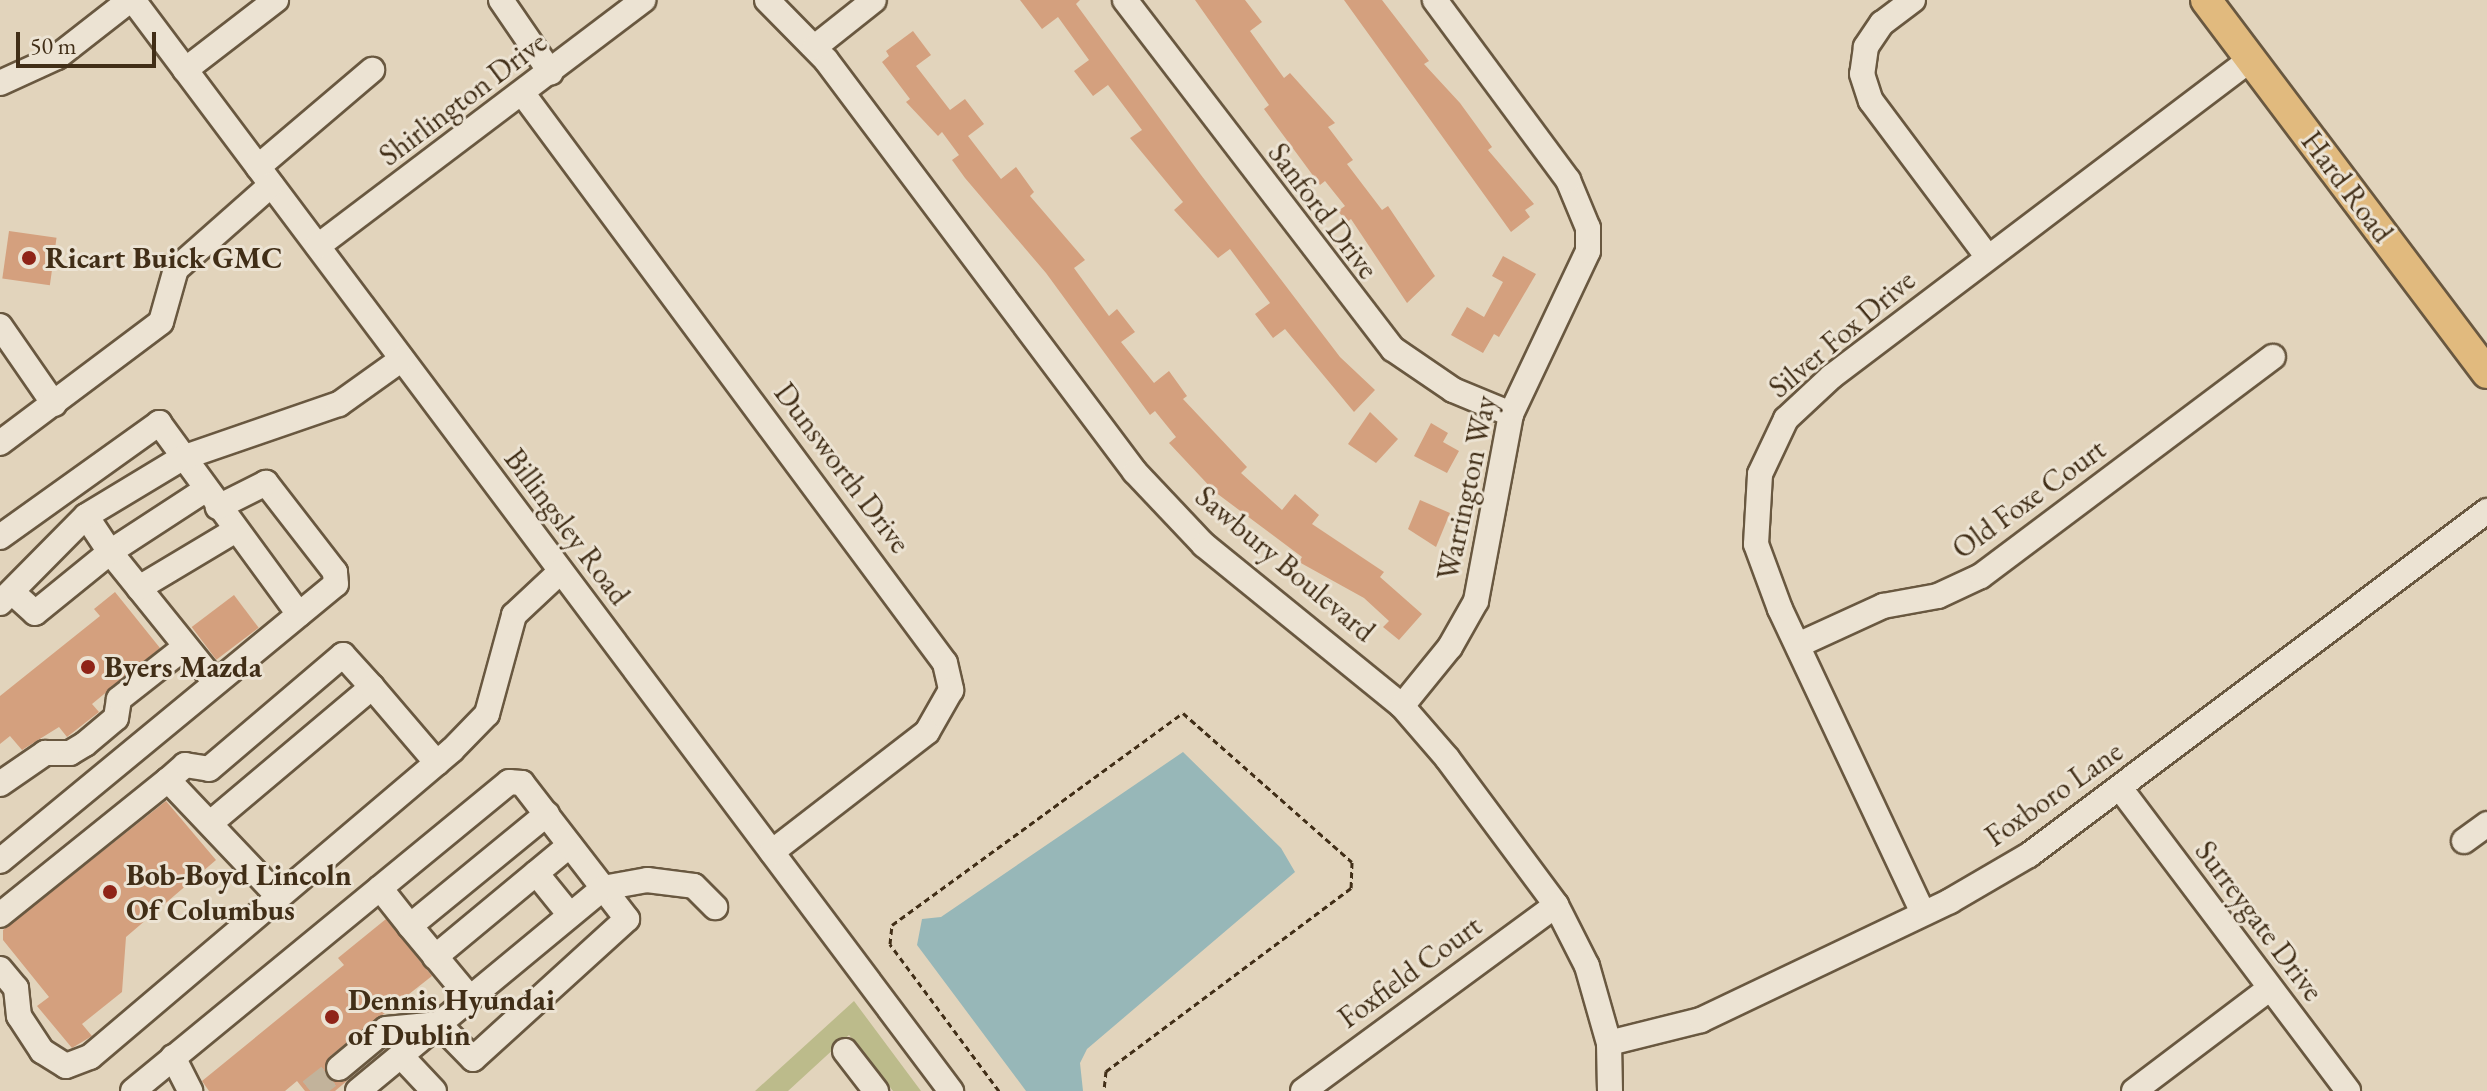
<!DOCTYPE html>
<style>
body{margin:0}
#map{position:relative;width:2487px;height:1091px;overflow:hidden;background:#e2d4bc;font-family:"EB Garamond",serif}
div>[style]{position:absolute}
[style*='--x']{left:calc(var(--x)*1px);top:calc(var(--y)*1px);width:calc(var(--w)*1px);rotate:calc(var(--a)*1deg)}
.green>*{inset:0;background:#bcbb8b}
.water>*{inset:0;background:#97b7b8}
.building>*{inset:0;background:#d4a07e;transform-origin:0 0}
.minor-tunnel>*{height:24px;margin-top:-12px;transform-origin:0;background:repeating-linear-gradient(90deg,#c2b39b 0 24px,transparent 0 36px)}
.path>*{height:3px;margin-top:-1.5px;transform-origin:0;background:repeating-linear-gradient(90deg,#412e17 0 6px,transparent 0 10px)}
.roads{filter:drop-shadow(2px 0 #695840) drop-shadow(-2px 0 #695840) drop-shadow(0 2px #695840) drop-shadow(0 -2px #695840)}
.minor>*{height:24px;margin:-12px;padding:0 12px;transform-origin:12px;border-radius:12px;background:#ece3d3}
.major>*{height:30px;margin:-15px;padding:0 15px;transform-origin:15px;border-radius:15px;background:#e1ba7e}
.dots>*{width:22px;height:22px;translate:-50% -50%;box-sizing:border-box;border:4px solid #ece3d3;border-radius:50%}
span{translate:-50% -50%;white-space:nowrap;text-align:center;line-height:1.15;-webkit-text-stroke:6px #ece3d3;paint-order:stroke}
.street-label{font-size:30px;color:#412e17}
.poi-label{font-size:30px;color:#412e17;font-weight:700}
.left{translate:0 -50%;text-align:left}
.scale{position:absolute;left:16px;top:32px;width:140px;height:36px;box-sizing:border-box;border:4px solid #412e17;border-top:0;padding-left:10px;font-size:24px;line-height:28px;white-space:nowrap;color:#412e17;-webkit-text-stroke:6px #ece3d3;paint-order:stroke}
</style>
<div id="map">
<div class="green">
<i style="clip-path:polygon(854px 1001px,921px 1091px,893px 1091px,849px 1035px,788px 1091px,755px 1091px)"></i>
</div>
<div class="water">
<i style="clip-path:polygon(1183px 752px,1281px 848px,1295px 872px,1087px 1049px,1080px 1063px,1083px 1091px,1026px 1091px,917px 945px,922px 919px,941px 917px)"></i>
</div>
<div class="building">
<i style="clip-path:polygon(1020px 0,1080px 0,1076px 4px,1201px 175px,1340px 357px,1375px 390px,1354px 412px,1285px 329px,1273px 338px,1255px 314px,1270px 303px,1230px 249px,1218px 258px,1174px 210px,1183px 202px,1130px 138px,1142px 130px,1108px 85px,1093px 96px,1074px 71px,1089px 60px,1058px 17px,1042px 29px)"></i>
<i style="clip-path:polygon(1195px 0,1245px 0,1262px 22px,1250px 31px,1284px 78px,1290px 73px,1335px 123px,1328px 127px,1353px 160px,1347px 164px,1382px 210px,1388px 206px,1435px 276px,1407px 303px,1351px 219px,1347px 222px,1338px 211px,1345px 206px,1325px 181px,1320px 185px,1264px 109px,1269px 105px)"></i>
<i style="clip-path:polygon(1344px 0,1382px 0,1429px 61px,1424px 64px,1460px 103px,1492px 147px,1488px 150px,1534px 204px,1525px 210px,1530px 217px,1511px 232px)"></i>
<i style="clip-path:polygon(913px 31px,931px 55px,916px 66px,950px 110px,965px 99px,984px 124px,968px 136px,1001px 179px,1016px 167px,1034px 192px,1030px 196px,1085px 260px,1074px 268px,1109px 316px,1117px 309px,1135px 332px,1121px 342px,1154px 383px,1169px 371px,1187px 396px,1183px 399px,1247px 467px,1241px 473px,1282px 510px,1295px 494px,1319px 515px,1312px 524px,1384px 572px,1380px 577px,1422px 614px,1399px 640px,1383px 627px,1389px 621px,1364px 598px,1299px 562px,1302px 557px,1215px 492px,1169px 443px,1176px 437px,1155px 411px,1150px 415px,1046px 273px,965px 178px,952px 160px,959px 155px,942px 132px,938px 136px,906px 102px,910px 99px,882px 62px,889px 56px,886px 51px)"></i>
<i style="left:9px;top:231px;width:48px;height:48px;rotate:8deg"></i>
<i style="clip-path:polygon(1503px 256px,1536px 274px,1499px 337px,1494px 334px,1483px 353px,1451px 335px,1467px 307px,1484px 317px,1503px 282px,1492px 276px)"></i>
<i style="clip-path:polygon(1370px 412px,1398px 439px,1376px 463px,1348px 444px)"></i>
<i style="clip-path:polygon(1431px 423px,1448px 433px,1443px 442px,1459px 451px,1447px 473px,1414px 456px)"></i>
<i style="clip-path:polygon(1420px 500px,1450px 513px,1436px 547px,1408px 529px)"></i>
<i style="clip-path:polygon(115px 592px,160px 648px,92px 704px,99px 712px,67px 737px,59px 727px,22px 750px,10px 736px,0 744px,0 696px,100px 616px,94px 609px)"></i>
<i style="left:234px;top:595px;width:41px;height:53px;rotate:53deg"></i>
<i style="clip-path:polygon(166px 801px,216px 860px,126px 937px,122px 992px,82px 1024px,92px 1036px,72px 1048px,37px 1006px,49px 997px,3px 940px,3px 930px)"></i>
<i style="clip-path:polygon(386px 919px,432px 976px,329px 1057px,327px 1077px,348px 1080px,335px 1091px,305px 1091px,297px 1081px,285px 1091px,209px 1091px,202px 1081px,344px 965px,338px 958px)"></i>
</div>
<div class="minor-tunnel">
<i style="--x:310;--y:1091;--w:37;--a:-38"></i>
</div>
<div class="path">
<i style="--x:999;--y:1091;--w:183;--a:-126.6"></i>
<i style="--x:890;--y:944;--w:19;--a:-84"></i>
<i style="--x:892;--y:925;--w:360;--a:-36.1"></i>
<i style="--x:1183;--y:713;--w:225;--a:41.4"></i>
<i style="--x:1352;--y:862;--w:26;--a:92"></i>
<i style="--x:1351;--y:888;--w:306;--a:143.2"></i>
<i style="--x:1106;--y:1071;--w:20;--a:96"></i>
</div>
<div class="roads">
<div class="minor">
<i style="--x:133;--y:0;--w:1364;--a:53.14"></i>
<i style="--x:501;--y:0;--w:88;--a:55.6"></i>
<i style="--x:767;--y:0;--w:84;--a:45.5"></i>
<i style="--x:826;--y:60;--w:515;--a:53.13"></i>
<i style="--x:1135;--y:472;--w:100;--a:46.6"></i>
<i style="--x:1204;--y:545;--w:255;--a:39.1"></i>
<i style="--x:1402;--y:706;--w:69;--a:49.1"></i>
<i style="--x:1447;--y:758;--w:183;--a:53.4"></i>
<i style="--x:1556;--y:905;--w:68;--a:63.1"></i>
<i style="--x:1587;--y:966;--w:80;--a:74.1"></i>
<i style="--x:1609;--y:1043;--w:48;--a:88.8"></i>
<i style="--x:1125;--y:0;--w:440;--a:52.5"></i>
<i style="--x:1393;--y:349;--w:73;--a:34.3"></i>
<i style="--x:1453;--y:390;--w:63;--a:22.5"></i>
<i style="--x:1913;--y:0;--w:39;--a:143"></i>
<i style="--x:1882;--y:23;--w:29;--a:124"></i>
<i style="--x:1866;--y:47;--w:27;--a:98"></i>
<i style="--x:1862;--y:74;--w:28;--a:72"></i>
<i style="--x:1871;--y:101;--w:194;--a:53.2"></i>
<i style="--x:815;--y:47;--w:75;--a:-38.5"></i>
<i style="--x:185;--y:70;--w:115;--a:-37.6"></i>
<i style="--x:0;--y:83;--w:63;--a:-24.5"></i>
<i style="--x:57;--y:57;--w:93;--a:-38"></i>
<i style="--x:523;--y:94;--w:708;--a:53.44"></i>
<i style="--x:945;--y:663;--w:28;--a:77"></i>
<i style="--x:951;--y:690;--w:48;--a:119.7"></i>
<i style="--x:927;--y:732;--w:196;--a:142.3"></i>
<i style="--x:258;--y:167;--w:150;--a:-40.4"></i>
<i style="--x:318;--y:246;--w:408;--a:-37.1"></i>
<i style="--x:0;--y:326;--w:95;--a:55.3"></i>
<i style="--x:0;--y:443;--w:201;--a:-36.9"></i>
<i style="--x:161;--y:322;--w:55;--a:-74.2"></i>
<i style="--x:176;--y:269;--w:127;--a:-41.5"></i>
<i style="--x:205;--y:490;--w:113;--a:146.9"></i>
<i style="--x:110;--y:552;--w:167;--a:51.1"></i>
<i style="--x:0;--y:537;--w:196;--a:-35.6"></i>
<i style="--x:159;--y:423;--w:237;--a:53.8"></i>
<i style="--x:139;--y:588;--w:113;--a:-30.9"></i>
<i style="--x:12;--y:592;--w:31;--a:42"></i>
<i style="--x:35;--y:613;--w:97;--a:-39.1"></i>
<i style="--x:110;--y:552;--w:43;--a:-123.7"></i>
<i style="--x:0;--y:603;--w:122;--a:-45.3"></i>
<i style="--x:86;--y:516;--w:112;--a:-31.1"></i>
<i style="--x:182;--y:458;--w:166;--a:-19"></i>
<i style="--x:339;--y:404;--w:77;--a:-35.5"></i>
<i style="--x:1798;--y:645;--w:94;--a:-24.6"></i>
<i style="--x:1883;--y:606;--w:56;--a:-10.3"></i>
<i style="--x:1938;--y:596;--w:47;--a:-24.9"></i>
<i style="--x:1981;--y:576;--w:365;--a:-36.9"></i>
<i style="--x:1402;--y:706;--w:76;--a:-50.9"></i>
<i style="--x:1450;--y:647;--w:53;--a:-60.5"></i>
<i style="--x:1476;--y:601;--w:190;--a:-79.4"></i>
<i style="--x:1511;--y:414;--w:180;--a:-64.7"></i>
<i style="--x:1588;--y:251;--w:23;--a:-90"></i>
<i style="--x:1588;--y:228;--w:52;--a:-112.6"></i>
<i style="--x:1568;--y:180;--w:224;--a:-126.5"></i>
<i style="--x:168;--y:780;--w:23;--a:-41"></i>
<i style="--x:185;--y:765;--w:24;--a:9"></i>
<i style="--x:209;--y:769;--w:176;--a:-40.4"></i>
<i style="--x:343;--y:655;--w:43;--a:47.8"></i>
<i style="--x:0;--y:784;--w:55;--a:-34.6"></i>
<i style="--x:45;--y:753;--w:25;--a:0"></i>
<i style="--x:70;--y:753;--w:17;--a:-31"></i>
<i style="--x:85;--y:744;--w:40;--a:-40"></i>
<i style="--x:116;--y:718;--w:19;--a:-81"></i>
<i style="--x:119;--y:699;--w:84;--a:-38.2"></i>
<i style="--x:2120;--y:788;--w:379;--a:53"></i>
<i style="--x:213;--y:821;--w:208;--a:-40.1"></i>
<i style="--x:372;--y:687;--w:100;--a:49.5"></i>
<i style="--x:2464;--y:841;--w:29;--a:-36"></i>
<i style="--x:0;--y:861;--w:435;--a:-39.5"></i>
<i style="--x:336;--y:584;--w:12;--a:-95"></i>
<i style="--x:335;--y:572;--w:113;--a:-127.8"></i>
<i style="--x:266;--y:483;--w:54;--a:153.4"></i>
<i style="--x:536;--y:873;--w:54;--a:51"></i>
<i style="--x:380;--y:888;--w:48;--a:51.7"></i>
<i style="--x:410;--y:926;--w:177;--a:-39.3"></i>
<i style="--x:1923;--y:913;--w:336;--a:-115.2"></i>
<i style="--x:1780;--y:609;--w:69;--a:-110.3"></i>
<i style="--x:1756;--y:544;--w:70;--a:-86.7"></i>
<i style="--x:1760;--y:474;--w:61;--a:-64.7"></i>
<i style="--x:1786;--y:419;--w:62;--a:-43"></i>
<i style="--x:1831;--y:377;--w:527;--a:-37.13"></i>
<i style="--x:0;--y:915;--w:216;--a:-38.8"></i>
<i style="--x:168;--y:780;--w:161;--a:46.5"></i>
<i style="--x:410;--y:926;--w:94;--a:50.2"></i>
<i style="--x:435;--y:957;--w:175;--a:-39.7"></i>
<i style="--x:0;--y:969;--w:25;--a:50"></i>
<i style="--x:16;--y:988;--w:28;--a:84"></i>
<i style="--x:19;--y:1016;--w:42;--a:56.7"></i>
<i style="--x:42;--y:1051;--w:28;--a:32"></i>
<i style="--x:66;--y:1066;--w:26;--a:-21"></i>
<i style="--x:90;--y:1057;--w:475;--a:-40.3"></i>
<i style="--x:452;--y:750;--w:50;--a:-45.8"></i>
<i style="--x:487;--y:714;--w:103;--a:-74.7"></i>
<i style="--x:514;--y:615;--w:64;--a:-43.1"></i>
<i style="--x:1609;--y:1043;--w:95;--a:-14"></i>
<i style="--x:1701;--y:1020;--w:276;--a:-25.5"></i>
<i style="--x:1950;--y:901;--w:91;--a:-30.2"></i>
<i style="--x:2029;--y:855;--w:573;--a:-36.91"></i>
<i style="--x:845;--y:1051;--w:51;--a:52.2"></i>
<i style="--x:401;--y:1056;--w:48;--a:46.7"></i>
<i style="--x:173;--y:1057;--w:38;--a:63"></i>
<i style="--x:133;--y:1091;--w:487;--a:-39.4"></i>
<i style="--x:509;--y:782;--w:13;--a:4"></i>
<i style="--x:522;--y:783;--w:172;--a:52.3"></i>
<i style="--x:627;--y:919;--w:208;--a:137.7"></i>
<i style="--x:473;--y:1059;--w:49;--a:-134.2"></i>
<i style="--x:439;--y:1024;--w:53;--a:174.6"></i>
<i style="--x:386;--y:1029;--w:61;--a:140.3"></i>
<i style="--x:358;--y:1091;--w:318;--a:-39.6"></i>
<i style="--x:603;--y:888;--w:45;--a:-10.3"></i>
<i style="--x:647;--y:880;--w:47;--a:7.3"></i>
<i style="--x:694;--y:886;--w:30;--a:45"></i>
<i style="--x:1303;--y:1091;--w:314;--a:-36.3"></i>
<i style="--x:2134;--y:1091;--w:169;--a:-37.1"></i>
</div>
<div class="major">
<i style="--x:2206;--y:0;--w:467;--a:53"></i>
</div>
</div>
<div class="dots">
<i style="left:29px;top:258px;background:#8f2418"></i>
<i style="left:88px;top:667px;background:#8f2418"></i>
<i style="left:110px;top:892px;background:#8f2418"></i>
<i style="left:332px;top:1017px;background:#8f2418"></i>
</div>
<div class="street-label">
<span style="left:463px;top:99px;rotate:-37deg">Shirlington Drive</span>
<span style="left:2347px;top:187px;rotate:53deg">Hard Road</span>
<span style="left:1323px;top:211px;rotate:53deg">Sanford Drive</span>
<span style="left:1842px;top:334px;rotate:-40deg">Silver Fox Drive</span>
<span style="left:842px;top:468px;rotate:53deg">Dunsworth Drive</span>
<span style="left:1467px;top:488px;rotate:-78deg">Warrington Way</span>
<span style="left:2029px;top:499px;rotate:-36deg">Old Foxe Court</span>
<span style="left:567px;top:527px;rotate:53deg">Billingsley Road</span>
<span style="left:1285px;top:564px;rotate:40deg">Sawbury Boulevard</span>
<span style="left:2054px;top:794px;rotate:-35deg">Foxboro Lane</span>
<span style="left:2259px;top:921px;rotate:53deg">Surreygate Drive</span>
<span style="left:1410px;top:972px;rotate:-36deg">Foxfield Court</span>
</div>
<div class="poi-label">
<span class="left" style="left:45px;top:258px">Ricart Buick GMC</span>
<span class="left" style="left:104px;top:667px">Byers Mazda</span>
<span class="left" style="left:126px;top:892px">Bob-Boyd Lincoln<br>Of Columbus</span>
<span class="left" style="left:348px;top:1017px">Dennis Hyundai<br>of Dublin</span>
</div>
<div class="scale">50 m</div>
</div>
